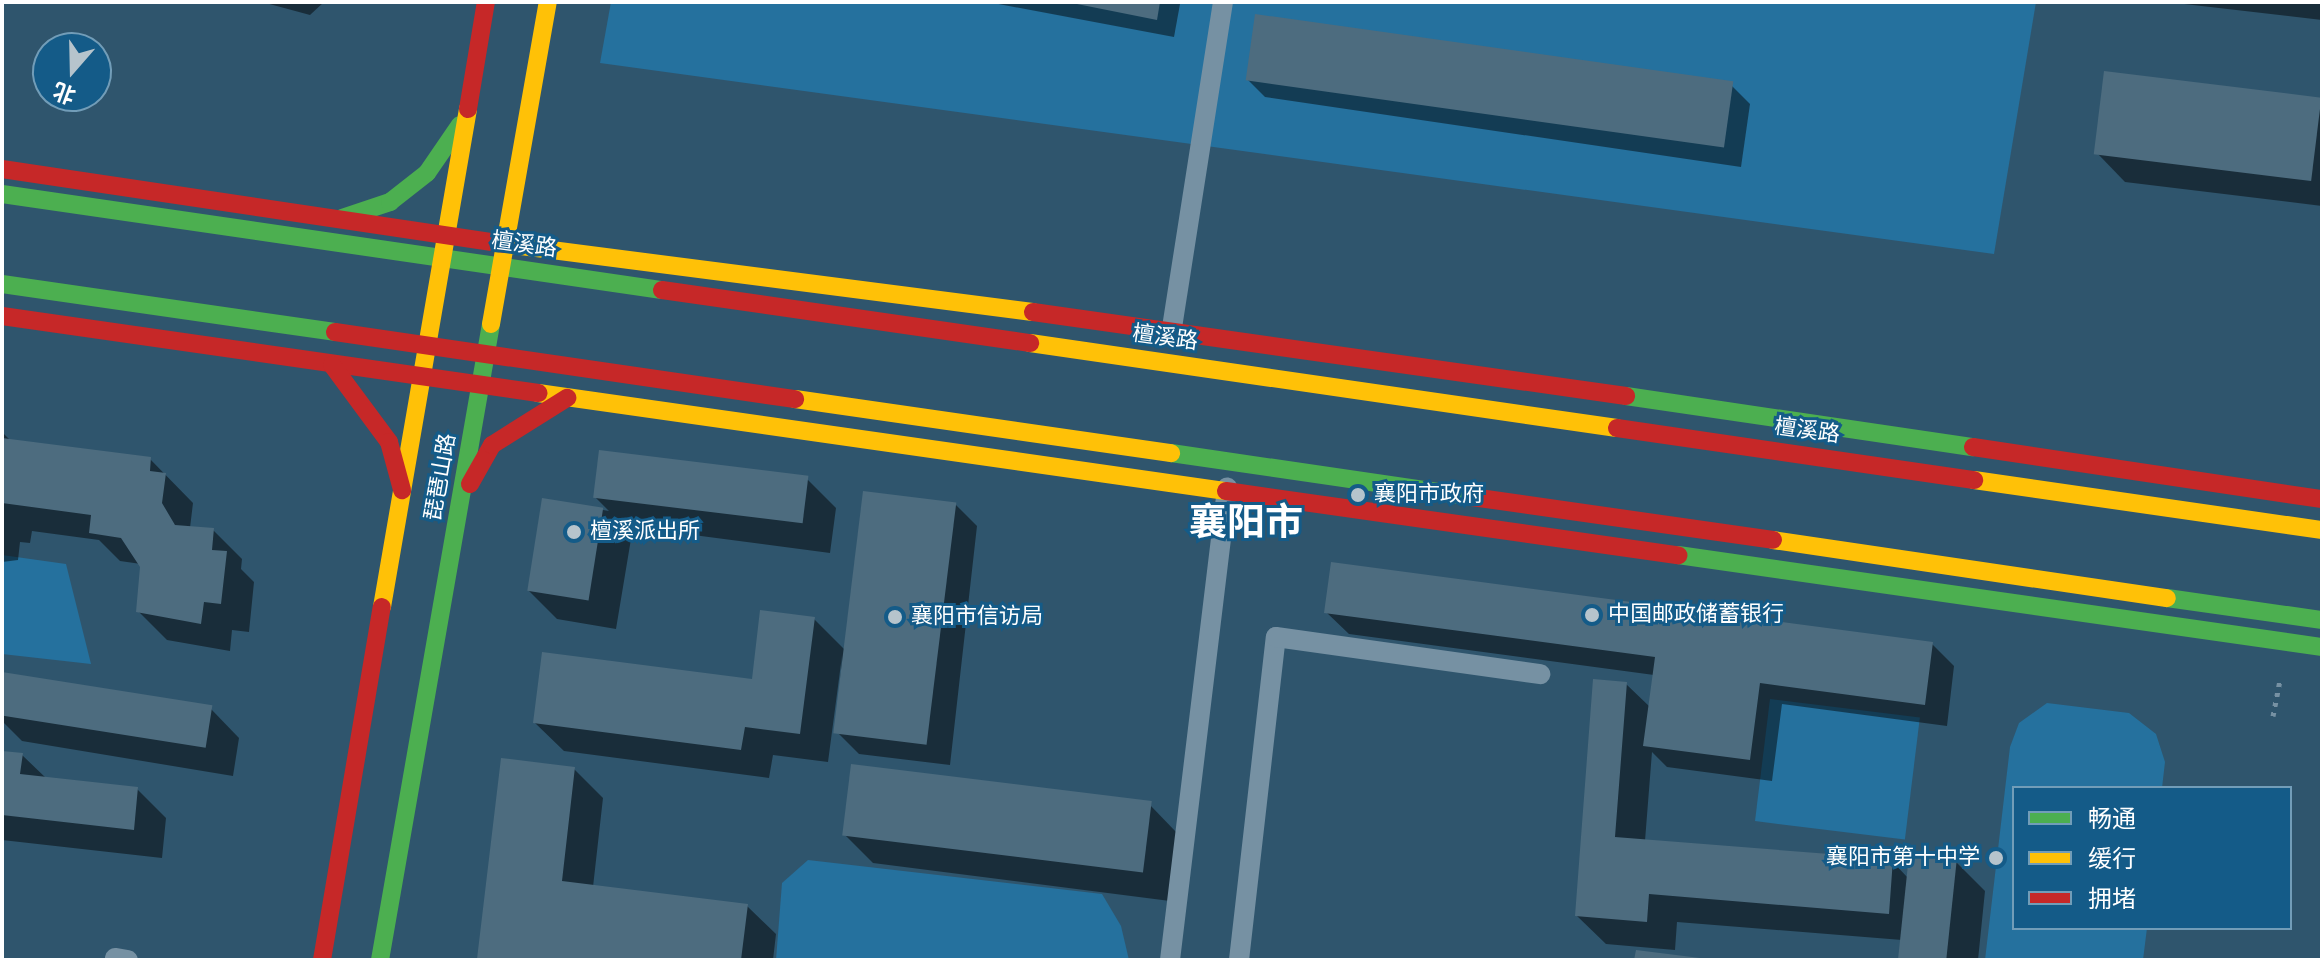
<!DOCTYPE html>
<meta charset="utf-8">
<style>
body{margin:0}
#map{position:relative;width:2324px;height:962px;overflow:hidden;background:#2f556d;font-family:"Source Sans 3","Noto Sans SC",sans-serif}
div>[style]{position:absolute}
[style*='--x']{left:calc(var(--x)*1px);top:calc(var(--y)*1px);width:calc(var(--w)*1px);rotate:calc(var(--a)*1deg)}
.green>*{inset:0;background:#25719e;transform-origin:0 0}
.shadow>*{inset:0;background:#0007}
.building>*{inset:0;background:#4d6c7f;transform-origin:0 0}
.path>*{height:5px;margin-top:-2.5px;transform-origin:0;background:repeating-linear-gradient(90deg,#7691a3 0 4px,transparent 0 10px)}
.lane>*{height:20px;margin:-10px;padding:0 10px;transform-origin:10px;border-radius:10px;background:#7691a3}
.fast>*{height:18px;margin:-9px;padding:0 9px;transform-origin:9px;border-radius:9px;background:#4caf50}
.slow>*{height:18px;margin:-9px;padding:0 9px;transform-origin:9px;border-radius:9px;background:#ffc107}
.jam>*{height:18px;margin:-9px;padding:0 9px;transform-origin:9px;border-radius:9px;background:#c62828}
.dots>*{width:22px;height:22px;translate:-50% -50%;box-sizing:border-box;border:4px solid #145b88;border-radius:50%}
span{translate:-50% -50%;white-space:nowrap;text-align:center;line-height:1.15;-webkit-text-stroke:6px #145b88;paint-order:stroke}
.street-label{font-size:22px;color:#fff}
.poi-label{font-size:22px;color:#fff}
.left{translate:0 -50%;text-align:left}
.right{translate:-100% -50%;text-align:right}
.town-label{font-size:38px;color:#fff;font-weight:700}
.frame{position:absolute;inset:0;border:4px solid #fff;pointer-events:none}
.legend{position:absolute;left:2012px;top:786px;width:280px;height:144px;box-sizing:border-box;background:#145b88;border:2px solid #729db8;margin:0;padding:10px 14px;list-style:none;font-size:24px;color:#fff}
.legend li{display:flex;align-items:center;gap:16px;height:40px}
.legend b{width:40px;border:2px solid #729db8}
.north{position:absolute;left:32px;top:32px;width:80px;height:80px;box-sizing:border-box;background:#145b88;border:2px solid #729db8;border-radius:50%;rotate:200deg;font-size:22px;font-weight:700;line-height:32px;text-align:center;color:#fff}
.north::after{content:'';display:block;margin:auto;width:28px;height:36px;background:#b6c4cc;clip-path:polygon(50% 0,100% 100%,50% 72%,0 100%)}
</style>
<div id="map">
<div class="green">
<i style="clip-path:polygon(611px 2px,2036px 2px,1994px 254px,600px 63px)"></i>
<i style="clip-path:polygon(2px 555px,66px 564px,91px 664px,2px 654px)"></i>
<i style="left:1770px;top:699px;width:151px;height:123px;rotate:7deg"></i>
<i style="clip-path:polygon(2047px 703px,2129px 713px,2156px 734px,2165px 762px,2162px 788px,2014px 788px,2014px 928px,2147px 928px,2143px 960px,1985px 960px,2010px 747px,2019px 723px)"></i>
<i style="clip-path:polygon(808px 860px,1102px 894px,1121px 926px,1129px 960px,776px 960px,782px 883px)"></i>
</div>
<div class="shadow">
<i style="clip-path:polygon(262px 2px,324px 2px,310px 15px)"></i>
<i style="clip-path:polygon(988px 2px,1178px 2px,1180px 4px,1174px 37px)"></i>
<i style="clip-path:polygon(2167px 2px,2322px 2px,2322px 20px)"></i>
<i style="clip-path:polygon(1247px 79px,1732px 86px,1750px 104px,1741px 167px,1265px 97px)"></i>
<i style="clip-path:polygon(2322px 98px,2322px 206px,2125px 182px,2097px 153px)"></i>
<i style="clip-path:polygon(2px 432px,11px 441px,150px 459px,193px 503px,190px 528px,213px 530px,242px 559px,241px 569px,254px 582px,249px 632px,232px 630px,230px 651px,167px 640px,138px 611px,141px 564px,120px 561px,99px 540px,32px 531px,30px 543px,20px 542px,18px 560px,2px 562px)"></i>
<i style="clip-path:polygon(807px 479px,836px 508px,830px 553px,617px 525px,631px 539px,616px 629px,557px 619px,528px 590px,544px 500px,609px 511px,595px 497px)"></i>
<i style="clip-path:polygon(955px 504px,977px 526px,950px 765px,859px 754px,837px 732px,842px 656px,828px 762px,773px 755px,769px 778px,564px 751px,535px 723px,753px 681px,814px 619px,846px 651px)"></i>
<i style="clip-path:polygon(1326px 612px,1932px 644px,1954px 666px,1947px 726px,1782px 704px,1772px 781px,1667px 767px,1652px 752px,1645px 841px,1892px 861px,1908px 878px,1956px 862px,1985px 891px,1978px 960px,1899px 960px,1902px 940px,1677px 922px,1675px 950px,1606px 944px,1577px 916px,1626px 684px,1650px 707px,1654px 675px,1349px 634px)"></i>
<i style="clip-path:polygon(2px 674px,211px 709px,239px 738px,233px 776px,22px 741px,2px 721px)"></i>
<i style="clip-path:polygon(2px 753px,22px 755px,46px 778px,137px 789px,166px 818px,162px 858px,2px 840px)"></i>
<i style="clip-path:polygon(574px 769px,603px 798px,593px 887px,747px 906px,776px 934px,773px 960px,481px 960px)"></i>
<i style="clip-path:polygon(1150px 805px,1178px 834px,1170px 901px,873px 863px,844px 834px)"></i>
</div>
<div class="building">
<i style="clip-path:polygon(1067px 2px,1160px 2px,1157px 20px)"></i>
<i style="left:1255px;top:14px;width:483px;height:67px;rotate:8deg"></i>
<i style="left:2104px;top:71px;width:219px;height:84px;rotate:7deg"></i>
<i style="clip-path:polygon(2px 438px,151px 457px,150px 471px,166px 473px,162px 503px,175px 525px,214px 528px,212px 550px,227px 551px,221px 604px,204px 602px,201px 624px,136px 612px,140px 567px,121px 538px,89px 533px,91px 515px,2px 503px)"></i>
<i style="left:599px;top:450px;width:211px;height:48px;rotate:7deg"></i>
<i style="left:863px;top:491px;width:94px;height:244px;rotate:7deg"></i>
<i style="left:542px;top:498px;width:62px;height:94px;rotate:9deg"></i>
<i style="clip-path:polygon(1331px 562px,1933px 642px,1925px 705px,1760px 683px,1750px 760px,1643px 746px,1655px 657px,1324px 613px)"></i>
<i style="clip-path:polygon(760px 610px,815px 617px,800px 734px,745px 727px,741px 750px,533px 723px,542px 652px,752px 679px)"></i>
<i style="left:2px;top:672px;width:213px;height:43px;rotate:9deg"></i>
<i style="clip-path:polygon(1593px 679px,1627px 682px,1615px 837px,1893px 859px,1889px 914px,1649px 894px,1647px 922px,1575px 916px)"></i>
<i style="clip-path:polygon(2px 751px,23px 753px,20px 774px,138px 787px,134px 830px,2px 815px)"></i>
<i style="clip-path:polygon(501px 758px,575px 767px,562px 881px,748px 904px,741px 960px,477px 959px)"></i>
<i style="left:851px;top:764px;width:303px;height:72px;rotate:7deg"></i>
<i style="left:1909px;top:855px;width:48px;height:106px;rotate:6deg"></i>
<i style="clip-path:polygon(1636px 950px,1700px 958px,1700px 960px,1634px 960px)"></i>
</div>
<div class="path">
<i style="--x:2273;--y:716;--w:36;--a:-79"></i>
</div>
<div class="lane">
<i style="--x:1171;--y:334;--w:336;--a:-81.1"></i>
<i style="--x:115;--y:958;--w:13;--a:9"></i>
<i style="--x:1170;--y:960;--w:476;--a:-83.1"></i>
<i style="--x:1239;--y:960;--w:325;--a:-83.5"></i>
<i style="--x:1276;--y:637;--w:267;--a:8"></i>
</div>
<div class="fast">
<i style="--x:2;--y:194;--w:667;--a:8.28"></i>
<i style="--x:342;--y:218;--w:51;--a:-18.4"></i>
<i style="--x:390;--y:202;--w:47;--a:-38.1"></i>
<i style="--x:427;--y:173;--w:58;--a:-55.5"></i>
<i style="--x:2;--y:284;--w:336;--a:8.2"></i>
<i style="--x:1626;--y:396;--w:351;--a:8.4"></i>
<i style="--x:1171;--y:453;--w:304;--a:8.3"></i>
<i style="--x:1678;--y:555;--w:651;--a:8.13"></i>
<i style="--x:2167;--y:598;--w:157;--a:8.1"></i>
<i style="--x:380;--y:960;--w:646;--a:-80.1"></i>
</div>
<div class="slow">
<i style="--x:505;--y:244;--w:532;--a:7.34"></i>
<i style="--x:491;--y:324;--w:327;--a:-80"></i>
<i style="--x:1030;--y:343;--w:593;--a:8.24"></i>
<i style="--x:538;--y:393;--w:695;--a:8.11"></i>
<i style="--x:795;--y:399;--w:380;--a:8.2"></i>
<i style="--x:1974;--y:480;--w:352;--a:8.2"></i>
<i style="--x:1773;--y:540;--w:398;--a:8.4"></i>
<i style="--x:382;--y:607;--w:505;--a:-80.2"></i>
</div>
<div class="jam">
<i style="--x:468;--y:109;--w:109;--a:-80.5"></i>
<i style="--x:2;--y:169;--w:509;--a:8.48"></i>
<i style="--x:662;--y:290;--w:372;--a:8.2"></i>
<i style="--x:1033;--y:312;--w:599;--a:8.06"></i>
<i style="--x:2;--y:316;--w:542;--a:8.17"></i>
<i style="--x:335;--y:332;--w:465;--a:8.3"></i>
<i style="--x:332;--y:365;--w:96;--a:53.5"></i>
<i style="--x:389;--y:442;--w:50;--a:74.8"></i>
<i style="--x:1617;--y:428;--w:361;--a:8.3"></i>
<i style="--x:1973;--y:447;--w:353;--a:8.5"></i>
<i style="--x:470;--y:484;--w:45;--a:-60.6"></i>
<i style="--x:492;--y:445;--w:89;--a:-32.1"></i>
<i style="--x:1226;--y:491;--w:457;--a:8.1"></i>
<i style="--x:1472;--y:497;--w:304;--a:8.1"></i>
<i style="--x:322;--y:960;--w:358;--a:-80.4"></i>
</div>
<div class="dots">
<i style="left:1358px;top:495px;background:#b6c4cc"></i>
<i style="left:574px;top:532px;background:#b6c4cc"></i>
<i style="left:1592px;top:615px;background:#b6c4cc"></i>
<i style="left:895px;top:617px;background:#b6c4cc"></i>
<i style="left:1996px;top:858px;background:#b6c4cc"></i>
</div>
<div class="street-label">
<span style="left:524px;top:245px;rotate:8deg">檀溪路</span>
<span style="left:1165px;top:338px;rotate:8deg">檀溪路</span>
<span style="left:1807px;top:431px;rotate:8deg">檀溪路</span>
<span style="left:441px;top:477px;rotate:-80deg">琵琶山路</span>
</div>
<div class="poi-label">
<span class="left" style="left:1374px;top:495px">襄阳市政府</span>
<span class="left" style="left:590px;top:532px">檀溪派出所</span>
<span class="left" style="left:1608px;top:615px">中国邮政储蓄银行</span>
<span class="left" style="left:911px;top:617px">襄阳市信访局</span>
<span class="right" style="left:1980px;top:858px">襄阳市第十中学</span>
</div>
<div class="town-label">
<span style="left:1246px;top:524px">襄阳市</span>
</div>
<div class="frame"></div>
<ul class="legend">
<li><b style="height:10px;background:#4caf50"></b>畅通</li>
<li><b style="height:10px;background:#ffc107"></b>缓行</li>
<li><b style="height:10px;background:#c62828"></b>拥堵</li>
</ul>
<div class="north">北</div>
</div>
